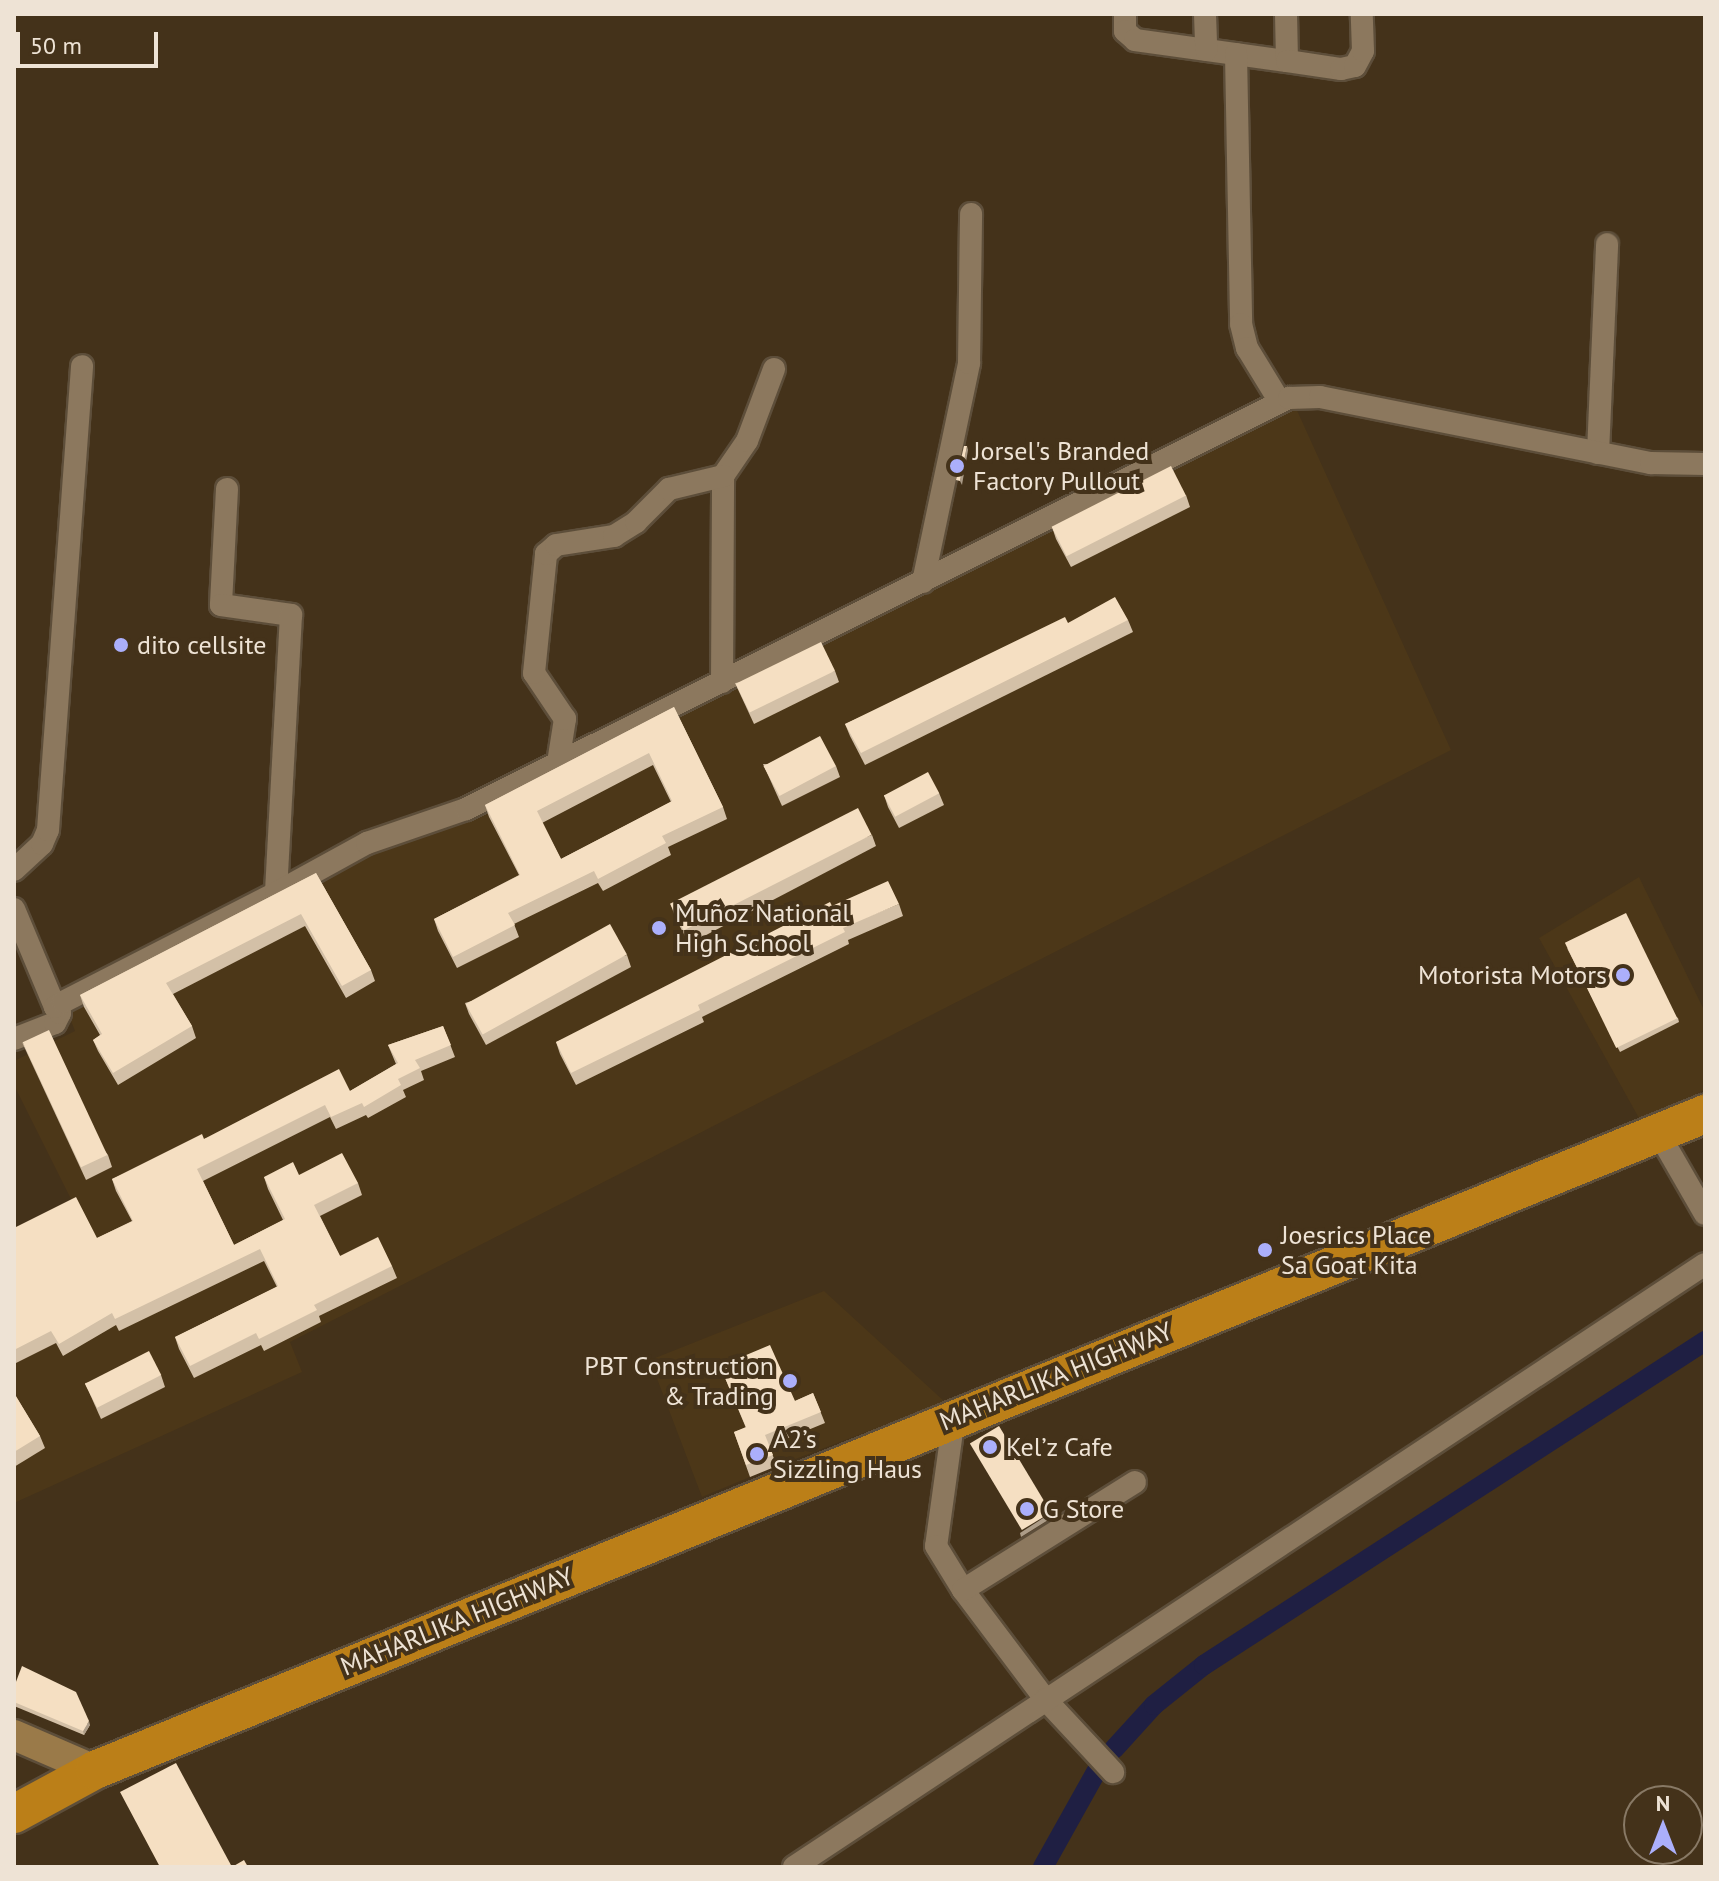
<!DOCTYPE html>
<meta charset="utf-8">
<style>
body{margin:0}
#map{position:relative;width:1719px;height:1881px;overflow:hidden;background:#44321a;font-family:"PT Sans",sans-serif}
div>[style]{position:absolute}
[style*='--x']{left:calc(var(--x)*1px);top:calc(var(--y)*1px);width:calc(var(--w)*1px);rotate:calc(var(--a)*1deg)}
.built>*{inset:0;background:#4c3718}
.canal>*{height:20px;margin:-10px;padding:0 10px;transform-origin:10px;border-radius:10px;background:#1f1f43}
.roads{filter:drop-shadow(2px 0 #5d4e3a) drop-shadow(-2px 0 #5d4e3a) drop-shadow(0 2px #5d4e3a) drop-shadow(0 -2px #5d4e3a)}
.street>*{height:22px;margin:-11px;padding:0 11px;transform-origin:11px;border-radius:11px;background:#8c785e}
.secondary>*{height:30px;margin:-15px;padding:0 15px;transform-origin:15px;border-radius:15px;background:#9a7a49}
.highway>*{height:38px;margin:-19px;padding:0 19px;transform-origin:19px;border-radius:19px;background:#bb7f18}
.wall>*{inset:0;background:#d3c0a7}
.shaded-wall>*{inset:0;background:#ac9c88}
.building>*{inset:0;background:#f5dfc2;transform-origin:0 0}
.dots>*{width:22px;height:22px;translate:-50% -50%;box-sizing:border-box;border:4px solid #44321a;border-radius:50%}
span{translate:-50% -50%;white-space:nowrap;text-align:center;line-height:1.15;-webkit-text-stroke:8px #44321a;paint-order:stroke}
.poi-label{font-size:26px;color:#eee3d5}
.left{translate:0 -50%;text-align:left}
.right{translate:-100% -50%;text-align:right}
.street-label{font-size:26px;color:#eee3d5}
.frame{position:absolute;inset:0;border:16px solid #eee3d5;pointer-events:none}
.north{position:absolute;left:1623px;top:1785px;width:80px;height:80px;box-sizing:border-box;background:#44321a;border:2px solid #887965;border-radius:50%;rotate:0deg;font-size:22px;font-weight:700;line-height:32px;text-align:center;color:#eee3d5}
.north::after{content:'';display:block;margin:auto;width:28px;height:36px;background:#abaffb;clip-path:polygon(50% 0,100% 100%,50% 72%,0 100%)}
.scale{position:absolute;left:16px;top:32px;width:142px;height:36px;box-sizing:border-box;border:4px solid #eee3d5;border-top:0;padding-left:10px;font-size:24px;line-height:28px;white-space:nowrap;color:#eee3d5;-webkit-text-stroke:6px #44321a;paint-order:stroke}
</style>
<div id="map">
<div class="built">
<i style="clip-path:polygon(1295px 406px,1451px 750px,290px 1342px,302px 1372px,14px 1503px,14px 1231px,72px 1201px,14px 1085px,14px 1061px,75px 1031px,66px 1008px,370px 848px)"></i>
<i style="clip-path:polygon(1639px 877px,1705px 1012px,1705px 1090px,1640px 1120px,1539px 938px)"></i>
<i style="clip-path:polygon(824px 1291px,945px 1402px,777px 1466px,764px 1434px,750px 1477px,702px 1497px,650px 1360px)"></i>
</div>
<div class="canal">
<i style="--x:1114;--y:1749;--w:59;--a:-47.7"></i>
<i style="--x:1154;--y:1705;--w:64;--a:-38.7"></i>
<i style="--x:1204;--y:1665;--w:597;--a:-32.89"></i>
<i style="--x:1043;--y:1867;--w:109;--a:-60.8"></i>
</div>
<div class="roads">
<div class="street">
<i style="--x:1125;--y:14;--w:17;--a:90"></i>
<i style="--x:1125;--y:31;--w:13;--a:42"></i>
<i style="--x:1135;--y:40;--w:153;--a:7.9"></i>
<i style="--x:1287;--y:61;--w:47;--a:-91.2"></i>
<i style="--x:1205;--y:14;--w:36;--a:88"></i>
<i style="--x:1236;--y:54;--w:270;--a:88.9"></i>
<i style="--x:1241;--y:324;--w:25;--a:76"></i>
<i style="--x:1247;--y:348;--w:63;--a:58.6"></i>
<i style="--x:1287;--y:61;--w:55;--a:8.4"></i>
<i style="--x:1341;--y:69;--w:14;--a:-12"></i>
<i style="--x:1355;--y:66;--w:17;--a:-62"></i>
<i style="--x:1363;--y:51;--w:37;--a:-92"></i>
<i style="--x:1598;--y:453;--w:209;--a:-87.5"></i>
<i style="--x:227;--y:489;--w:116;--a:93"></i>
<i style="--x:221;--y:605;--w:71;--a:8.1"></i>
<i style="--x:291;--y:615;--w:278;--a:93.1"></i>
<i style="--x:923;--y:582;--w:224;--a:-78.1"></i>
<i style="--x:969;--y:363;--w:149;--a:-89.2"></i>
<i style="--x:722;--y:682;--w:206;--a:-89.7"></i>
<i style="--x:723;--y:476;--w:42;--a:-55.6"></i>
<i style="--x:747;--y:441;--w:77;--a:-69.4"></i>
<i style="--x:558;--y:763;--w:45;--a:-81"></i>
<i style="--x:565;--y:719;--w:55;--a:-124"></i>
<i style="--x:534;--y:673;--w:120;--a:-84.2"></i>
<i style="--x:546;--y:554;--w:13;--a:-42"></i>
<i style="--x:556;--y:545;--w:59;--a:-8.8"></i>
<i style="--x:614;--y:536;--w:26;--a:-32"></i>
<i style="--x:636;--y:522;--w:47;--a:-45"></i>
<i style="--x:669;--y:489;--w:56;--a:-13.5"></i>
<i style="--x:14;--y:870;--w:38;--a:-43"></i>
<i style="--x:42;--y:844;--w:15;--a:-67"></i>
<i style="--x:48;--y:830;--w:465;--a:-85.8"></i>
<i style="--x:14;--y:909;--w:106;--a:67.3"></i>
<i style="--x:14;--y:1039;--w:44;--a:-21.3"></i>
<i style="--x:55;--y:1023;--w:11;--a:-63"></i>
<i style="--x:60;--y:1013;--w:8;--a:-130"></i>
<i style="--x:55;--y:1007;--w:9;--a:-32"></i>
<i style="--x:63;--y:1002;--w:239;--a:-27.1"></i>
<i style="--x:276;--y:893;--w:104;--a:-28.8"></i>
<i style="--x:367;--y:843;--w:105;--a:-19"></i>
<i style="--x:466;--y:809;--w:920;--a:-26.54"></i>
<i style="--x:1289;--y:398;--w:31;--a:-2"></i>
<i style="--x:1320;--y:397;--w:338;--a:11.3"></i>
<i style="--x:1651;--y:463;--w:54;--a:1.1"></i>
<i style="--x:1659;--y:1134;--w:92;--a:60.1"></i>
<i style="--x:954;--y:1417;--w:130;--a:97.9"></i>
<i style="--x:936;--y:1546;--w:52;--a:58.5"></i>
<i style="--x:963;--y:1590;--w:136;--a:53"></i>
<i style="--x:1045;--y:1699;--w:100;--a:47"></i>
<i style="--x:963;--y:1590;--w:203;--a:-32.1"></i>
<i style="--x:794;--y:1867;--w:1092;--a:-33.5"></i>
</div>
<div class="secondary">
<i style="--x:14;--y:1735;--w:88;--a:23.4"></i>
</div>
<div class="highway">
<i style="--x:14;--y:1814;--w:92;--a:-28.5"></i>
<i style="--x:95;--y:1770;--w:1739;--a:-22.17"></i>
</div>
</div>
<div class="wall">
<i style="clip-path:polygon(1186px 495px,1190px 507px,1071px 567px,1056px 539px,1052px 527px)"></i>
<i style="clip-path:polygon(1128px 620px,1133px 632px,865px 765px,850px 736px,845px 724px,1068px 623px)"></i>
<i style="clip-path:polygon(835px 671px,839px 682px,754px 724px,735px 683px)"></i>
<i style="clip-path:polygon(evenodd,674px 707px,723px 807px,727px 819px,668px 847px,671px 855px,603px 891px,598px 883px,514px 924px,519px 937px,457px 968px,438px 931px,434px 919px,519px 875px,489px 817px,485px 805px,674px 707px,653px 765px,671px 802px,561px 859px,542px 823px,653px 765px)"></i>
<i style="clip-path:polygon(763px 764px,836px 766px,840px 777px,782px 806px)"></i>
<i style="clip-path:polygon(939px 793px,944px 805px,899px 828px,888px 807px,884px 795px)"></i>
<i style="clip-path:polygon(872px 835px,876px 846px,689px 944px,675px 917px,671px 905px)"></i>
<i style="clip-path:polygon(316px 873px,371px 970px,375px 981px,346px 998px,305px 926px,173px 994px,192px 1026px,196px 1038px,118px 1085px,98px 1051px,93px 1040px,100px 1035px,84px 1007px,80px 995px)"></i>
<i style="clip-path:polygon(899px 904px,903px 916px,848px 940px,849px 944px,702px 1017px,704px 1022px,576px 1085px,560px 1054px,556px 1042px)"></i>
<i style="clip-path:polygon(1567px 948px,1678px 1018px,1679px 1022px,1620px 1052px)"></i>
<i style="clip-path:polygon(627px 955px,631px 967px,486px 1045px,469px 1014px,465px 1003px)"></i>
<i style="clip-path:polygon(443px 1026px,455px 1057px,421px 1071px,424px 1080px,403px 1090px,406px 1097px,368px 1118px,366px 1115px,336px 1129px,330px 1117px,203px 1181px,234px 1245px,283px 1220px,268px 1189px,264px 1177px,299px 1175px,358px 1183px,362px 1195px,320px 1216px,340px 1256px,392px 1266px,397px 1278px,319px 1316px,321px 1322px,264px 1351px,261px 1345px,194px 1378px,179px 1349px,175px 1337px,277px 1287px,264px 1261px,119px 1331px,116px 1325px,63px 1356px,56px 1343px,14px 1364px,14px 1228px,97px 1238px,132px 1221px,116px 1191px,112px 1179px,204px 1139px,350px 1091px,396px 1064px,388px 1045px)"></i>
<i style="clip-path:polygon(22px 1042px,108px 1155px,112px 1167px,86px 1180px,27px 1053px)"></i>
<i style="clip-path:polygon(720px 1366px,795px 1401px,813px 1393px,825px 1423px,769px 1446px,777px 1466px,750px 1477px,734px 1432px,746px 1428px)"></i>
<i style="clip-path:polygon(161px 1375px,165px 1387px,101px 1419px,85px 1383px)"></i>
<i style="clip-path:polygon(14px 1393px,40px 1436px,45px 1448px,14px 1467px)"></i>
<i style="clip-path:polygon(14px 1687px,90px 1725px,84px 1735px,14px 1706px)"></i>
</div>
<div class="shaded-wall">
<i style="clip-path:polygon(967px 446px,968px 450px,962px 485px,960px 481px)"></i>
<i style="clip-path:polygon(1051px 1513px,1053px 1517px,1021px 1537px,1020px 1533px)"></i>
<i style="clip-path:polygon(89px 1721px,90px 1725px,84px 1735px,83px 1731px)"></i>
</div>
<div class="building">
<i style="clip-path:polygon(964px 446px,967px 446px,960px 481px,956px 480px)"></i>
<i style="left:1171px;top:466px;width:33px;height:134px;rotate:63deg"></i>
<i style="clip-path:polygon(1115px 597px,1128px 620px,861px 753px,845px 724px,1065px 617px,1068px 623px)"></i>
<i style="left:821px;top:642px;width:32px;height:95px;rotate:64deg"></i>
<i style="clip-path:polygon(evenodd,674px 707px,723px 807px,662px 836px,666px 843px,598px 879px,594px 871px,508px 913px,515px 925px,453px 957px,434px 919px,520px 875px,485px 805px,674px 707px,649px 753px,672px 801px,561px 859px,537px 811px,649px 753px)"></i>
<i style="left:820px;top:736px;width:34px;height:64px;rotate:62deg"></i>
<i style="left:928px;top:772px;width:24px;height:50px;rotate:62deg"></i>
<i style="left:858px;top:808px;width:30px;height:211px;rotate:63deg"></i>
<i style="clip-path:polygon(316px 873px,371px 970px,342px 986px,301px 914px,166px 983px,192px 1026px,113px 1073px,93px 1040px,102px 1034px,80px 995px)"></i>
<i style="clip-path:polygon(888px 881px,899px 904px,843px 928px,845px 932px,698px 1005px,700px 1010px,571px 1073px,556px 1042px,830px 902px,832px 906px)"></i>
<i style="left:1626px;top:913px;width:117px;height:68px;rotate:64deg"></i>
<i style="left:610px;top:924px;width:35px;height:165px;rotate:61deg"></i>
<i style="clip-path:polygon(443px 1026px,451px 1045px,415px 1060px,420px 1068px,398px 1079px,401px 1085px,364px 1107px,362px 1103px,331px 1117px,325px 1105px,197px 1169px,234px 1245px,285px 1219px,264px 1177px,293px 1162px,299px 1175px,342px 1153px,358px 1183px,314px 1205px,340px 1256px,378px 1237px,392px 1266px,314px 1305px,317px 1310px,259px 1339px,256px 1333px,190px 1366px,175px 1337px,278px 1286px,260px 1249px,115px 1319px,112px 1313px,59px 1344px,51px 1331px,14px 1350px,14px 1228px,76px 1197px,97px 1238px,133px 1221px,112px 1179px,202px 1134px,204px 1139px,339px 1069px,350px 1091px,398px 1063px,388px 1045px)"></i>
<i style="left:49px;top:1030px;width:138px;height:29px;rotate:65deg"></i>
<i style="clip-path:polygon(770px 1345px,795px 1401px,813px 1393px,821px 1412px,765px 1435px,773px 1455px,746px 1465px,734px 1432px,746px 1427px,720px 1366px)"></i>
<i style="left:149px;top:1351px;width:27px;height:72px;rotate:63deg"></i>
<i style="clip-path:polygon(14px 1393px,40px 1436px,14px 1452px)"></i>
<i style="left:999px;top:1426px;width:101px;height:34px;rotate:59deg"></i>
<i style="clip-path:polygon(22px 1666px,76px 1692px,89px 1721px,83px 1731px,14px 1702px,14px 1687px)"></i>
<i style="clip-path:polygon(176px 1763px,232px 1867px,160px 1867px,120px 1792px)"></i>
<i style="clip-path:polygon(244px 1860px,248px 1867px,232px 1867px)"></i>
</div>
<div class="dots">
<i style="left:957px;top:466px;background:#abaffb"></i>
<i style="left:121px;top:645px;background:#abaffb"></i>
<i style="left:659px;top:928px;background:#abaffb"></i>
<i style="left:1623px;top:975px;background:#abaffb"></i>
<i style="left:1265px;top:1250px;background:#abaffb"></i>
<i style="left:790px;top:1381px;background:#abaffb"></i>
<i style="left:990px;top:1447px;background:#abaffb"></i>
<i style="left:757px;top:1454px;background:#abaffb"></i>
<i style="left:1027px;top:1509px;background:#abaffb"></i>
</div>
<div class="poi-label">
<span class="left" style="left:973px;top:466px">Jorsel's Branded<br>Factory Pullout</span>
<span class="left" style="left:137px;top:645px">dito cellsite</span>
<span class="left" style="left:675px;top:928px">Muñoz National<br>High School</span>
<span class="right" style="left:1607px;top:975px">Motorista Motors</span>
<span class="left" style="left:1281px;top:1250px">Joesrics Place<br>Sa Goat Kita</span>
<span class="right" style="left:774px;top:1381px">PBT Construction<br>&amp; Trading</span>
<span class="left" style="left:773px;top:1454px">A2’s<br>Sizzling Haus</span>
<span class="left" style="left:1006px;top:1447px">Kel’z Cafe</span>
<span class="left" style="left:1043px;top:1509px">G Store</span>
</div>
<div class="street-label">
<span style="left:1056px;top:1376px;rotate:-22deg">MAHARLIKA HIGHWAY</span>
<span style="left:457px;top:1621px;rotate:-22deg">MAHARLIKA HIGHWAY</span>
</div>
<div class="frame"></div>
<div class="north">N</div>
<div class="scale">50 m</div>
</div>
